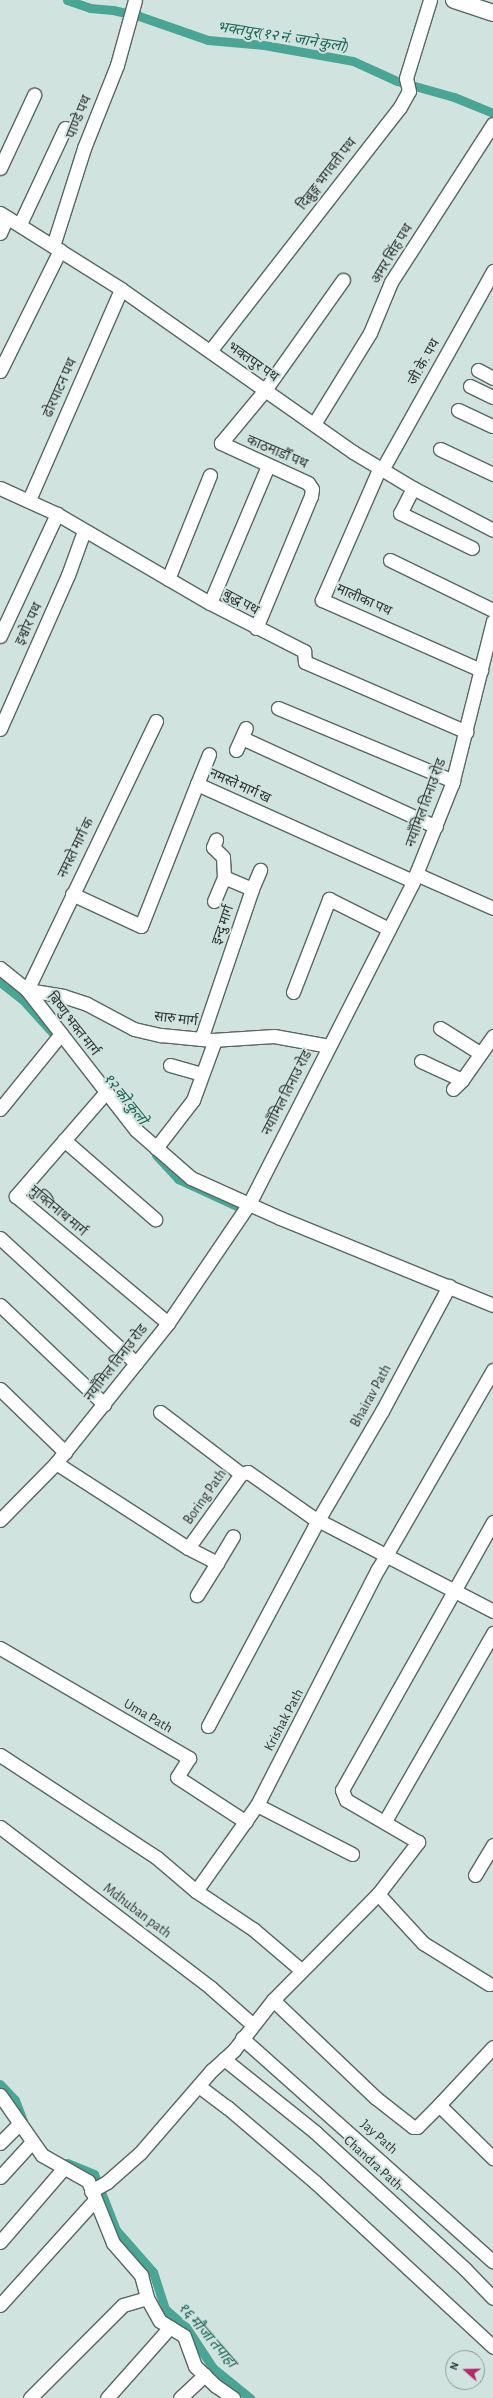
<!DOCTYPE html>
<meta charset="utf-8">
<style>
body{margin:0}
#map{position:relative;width:493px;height:2398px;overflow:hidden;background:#d1e3de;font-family:"Alegreya Sans","Noto Sans Devanagari",sans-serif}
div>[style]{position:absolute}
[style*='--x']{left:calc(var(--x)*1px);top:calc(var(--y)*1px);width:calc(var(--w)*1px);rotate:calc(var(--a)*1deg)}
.canal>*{height:9px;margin:-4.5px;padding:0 4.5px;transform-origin:4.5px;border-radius:4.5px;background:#49a695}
.roads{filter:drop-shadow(1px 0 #576763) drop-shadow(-1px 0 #576763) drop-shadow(0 1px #576763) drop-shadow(0 -1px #576763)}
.minor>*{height:13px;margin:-6.5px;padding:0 6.5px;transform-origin:6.5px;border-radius:6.5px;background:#fff}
.major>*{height:16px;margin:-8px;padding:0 8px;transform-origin:8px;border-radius:8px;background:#fff}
span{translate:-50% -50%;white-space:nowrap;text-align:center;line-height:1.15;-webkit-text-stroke:4px #d1e3de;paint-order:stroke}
.street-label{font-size:14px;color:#2d3433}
.water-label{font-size:15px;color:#1a6458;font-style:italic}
.north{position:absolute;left:445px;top:2350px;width:40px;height:40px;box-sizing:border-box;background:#d1e3de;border:1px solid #8f9d9a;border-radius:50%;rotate:290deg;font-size:11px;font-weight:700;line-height:16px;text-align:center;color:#2d3433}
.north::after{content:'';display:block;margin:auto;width:14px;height:18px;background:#b32a6a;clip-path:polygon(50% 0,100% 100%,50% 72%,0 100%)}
</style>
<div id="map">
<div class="canal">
<i style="--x:67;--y:0;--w:24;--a:19"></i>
<i style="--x:90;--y:8;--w:23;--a:5"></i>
<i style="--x:113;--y:10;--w:27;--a:13"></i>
<i style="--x:139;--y:16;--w:73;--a:19.2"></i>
<i style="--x:208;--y:40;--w:56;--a:5.1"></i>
<i style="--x:264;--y:45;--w:90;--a:10.2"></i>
<i style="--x:353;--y:61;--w:48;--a:24.4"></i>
<i style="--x:397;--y:81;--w:59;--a:15.7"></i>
<i style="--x:454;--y:97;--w:42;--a:22.3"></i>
<i style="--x:0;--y:982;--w:29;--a:38"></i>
<i style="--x:23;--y:1000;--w:55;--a:47.9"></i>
<i style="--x:156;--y:1155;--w:33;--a:47"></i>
<i style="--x:178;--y:1179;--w:74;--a:24.8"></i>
<i style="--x:0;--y:2084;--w:22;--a:47"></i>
<i style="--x:15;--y:2100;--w:22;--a:69"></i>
<i style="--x:67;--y:2163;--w:29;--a:22"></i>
<i style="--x:94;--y:2174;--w:60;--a:68.6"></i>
<i style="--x:116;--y:2230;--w:56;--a:48.6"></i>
<i style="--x:153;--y:2272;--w:39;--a:72"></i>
<i style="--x:165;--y:2309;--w:28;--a:41"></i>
<i style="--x:186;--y:2327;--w:49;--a:56.6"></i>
<i style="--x:213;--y:2368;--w:48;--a:39"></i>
</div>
<div class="roads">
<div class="minor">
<i style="--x:0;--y:168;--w:81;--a:-65"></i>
<i style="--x:0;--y:213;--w:143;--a:32.1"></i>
<i style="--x:121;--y:289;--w:284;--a:35.1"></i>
<i style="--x:353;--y:452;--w:70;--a:31"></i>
<i style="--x:413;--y:488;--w:90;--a:27.7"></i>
<i style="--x:20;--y:224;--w:106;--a:-64.9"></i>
<i style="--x:0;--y:233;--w:17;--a:-66"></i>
<i style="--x:53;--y:246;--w:103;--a:-72.4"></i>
<i style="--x:84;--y:148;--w:89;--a:-68.3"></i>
<i style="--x:117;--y:65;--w:67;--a:-74.5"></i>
<i style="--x:210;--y:351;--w:309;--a:-52.1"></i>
<i style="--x:400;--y:107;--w:18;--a:-61"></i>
<i style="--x:409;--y:91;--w:13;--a:-103"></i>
<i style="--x:406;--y:78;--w:82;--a:-72.9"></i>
<i style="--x:478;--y:370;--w:17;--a:28"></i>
<i style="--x:0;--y:371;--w:135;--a:-63.6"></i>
<i style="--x:470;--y:386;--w:25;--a:26"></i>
<i style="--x:458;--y:410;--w:38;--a:25"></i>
<i style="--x:314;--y:424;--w:107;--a:-58.4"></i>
<i style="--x:370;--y:333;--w:55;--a:-67.6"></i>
<i style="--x:391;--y:282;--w:188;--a:-57.2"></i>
<i style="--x:440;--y:449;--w:59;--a:25.3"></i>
<i style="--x:380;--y:467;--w:145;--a:113.6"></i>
<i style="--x:322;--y:600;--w:174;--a:23.8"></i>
<i style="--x:383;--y:468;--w:226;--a:-60.8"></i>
<i style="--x:0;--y:488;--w:63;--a:24.5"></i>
<i style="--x:57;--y:514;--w:177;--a:30.2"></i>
<i style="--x:210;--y:603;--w:106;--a:27.1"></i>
<i style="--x:304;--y:651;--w:11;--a:85"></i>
<i style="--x:305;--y:662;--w:176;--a:23.4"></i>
<i style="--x:413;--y:488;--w:28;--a:117"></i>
<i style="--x:400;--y:513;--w:80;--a:25.9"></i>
<i style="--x:29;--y:500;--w:230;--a:-66.4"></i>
<i style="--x:390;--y:560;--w:114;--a:25.9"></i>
<i style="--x:168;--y:579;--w:112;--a:-68"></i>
<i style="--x:210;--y:603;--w:149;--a:-67.1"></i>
<i style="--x:256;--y:628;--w:143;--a:-67.4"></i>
<i style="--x:311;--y:496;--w:7;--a:-82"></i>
<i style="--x:312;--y:489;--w:7;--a:-124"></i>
<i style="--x:308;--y:483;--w:96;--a:-155.3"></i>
<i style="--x:221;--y:443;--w:69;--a:-50.3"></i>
<i style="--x:265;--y:390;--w:135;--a:-54.7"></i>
<i style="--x:0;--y:636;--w:135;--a:-65"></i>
<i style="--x:278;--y:708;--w:190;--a:22.6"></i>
<i style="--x:156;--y:721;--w:298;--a:115.6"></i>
<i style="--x:27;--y:990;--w:36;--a:9"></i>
<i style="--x:63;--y:996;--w:25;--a:18"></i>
<i style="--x:87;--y:1004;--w:53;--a:28"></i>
<i style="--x:134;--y:1029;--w:28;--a:13"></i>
<i style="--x:161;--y:1035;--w:51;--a:5.6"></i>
<i style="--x:212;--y:1040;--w:62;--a:-3.7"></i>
<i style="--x:274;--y:1036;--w:56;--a:10.3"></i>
<i style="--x:0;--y:729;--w:168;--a:-66.2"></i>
<i style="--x:68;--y:575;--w:47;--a:-70"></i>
<i style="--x:242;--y:738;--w:213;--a:24.6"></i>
<i style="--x:236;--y:750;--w:24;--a:-66"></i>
<i style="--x:197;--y:784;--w:32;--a:-68"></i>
<i style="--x:416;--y:874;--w:84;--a:23.8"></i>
<i style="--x:252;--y:889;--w:21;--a:-67"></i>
<i style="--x:72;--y:894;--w:76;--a:24.9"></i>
<i style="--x:141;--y:926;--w:153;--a:-68.5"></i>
<i style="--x:197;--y:784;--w:237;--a:24.2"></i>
<i style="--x:214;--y:901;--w:26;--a:-67"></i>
<i style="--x:0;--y:968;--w:35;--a:39"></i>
<i style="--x:27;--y:990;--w:177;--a:52.1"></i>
<i style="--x:136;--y:1130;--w:73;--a:41.1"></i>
<i style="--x:191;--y:1178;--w:98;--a:24.2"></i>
<i style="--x:280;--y:1218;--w:230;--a:22.2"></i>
<i style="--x:293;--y:992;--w:100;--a:-68.8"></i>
<i style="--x:329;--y:899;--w:67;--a:26.6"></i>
<i style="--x:440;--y:1028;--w:47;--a:32"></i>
<i style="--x:201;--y:1039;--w:158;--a:-71.2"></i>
<i style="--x:252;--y:889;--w:30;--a:-157"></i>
<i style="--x:224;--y:877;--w:20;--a:-93"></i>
<i style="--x:223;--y:857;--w:14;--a:-135"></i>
<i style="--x:213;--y:847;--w:8;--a:-67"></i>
<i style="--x:421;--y:1061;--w:45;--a:24.9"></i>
<i style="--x:462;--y:1080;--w:54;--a:-54.8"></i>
<i style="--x:170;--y:1065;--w:33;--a:16"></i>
<i style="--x:453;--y:1089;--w:13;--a:-45"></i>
<i style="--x:106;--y:1092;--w:138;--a:130.9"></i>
<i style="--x:16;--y:1196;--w:198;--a:39.9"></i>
<i style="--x:0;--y:1109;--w:97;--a:-50.9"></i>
<i style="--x:64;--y:1140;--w:121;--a:41"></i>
<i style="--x:156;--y:1148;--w:61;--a:-52.4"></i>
<i style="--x:193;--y:1100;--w:64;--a:-69.9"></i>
<i style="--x:0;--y:1238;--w:185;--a:42.6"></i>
<i style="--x:0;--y:1305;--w:144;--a:43.6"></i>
<i style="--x:0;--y:1389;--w:91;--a:44.1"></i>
<i style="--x:160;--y:1412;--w:102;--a:37.4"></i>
<i style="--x:56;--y:1463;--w:157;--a:32.8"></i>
<i style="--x:188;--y:1548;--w:91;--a:-54.4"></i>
<i style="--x:241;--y:1474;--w:7;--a:-16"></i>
<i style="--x:248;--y:1472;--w:78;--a:35.1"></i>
<i style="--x:312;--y:1517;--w:204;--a:27.4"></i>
<i style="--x:0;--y:1520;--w:80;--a:-45.5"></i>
<i style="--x:56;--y:1463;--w:179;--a:-51.3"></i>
<i style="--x:168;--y:1323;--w:144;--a:-55.8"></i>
<i style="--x:249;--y:1204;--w:359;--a:-63"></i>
<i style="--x:412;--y:884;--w:108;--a:-68.2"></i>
<i style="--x:452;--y:784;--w:168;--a:-75.9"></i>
<i style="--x:188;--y:1548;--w:33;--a:27"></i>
<i style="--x:217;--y:1563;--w:38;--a:122"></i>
<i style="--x:217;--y:1563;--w:31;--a:-59"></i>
<i style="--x:0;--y:1648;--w:219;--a:30.2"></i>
<i style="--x:189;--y:1758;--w:22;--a:122"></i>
<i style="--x:177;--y:1777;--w:82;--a:33.1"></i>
<i style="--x:208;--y:1726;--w:234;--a:-61.9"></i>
<i style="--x:318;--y:1520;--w:126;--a:-59.6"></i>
<i style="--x:382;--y:1411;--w:142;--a:-61.8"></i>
<i style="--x:0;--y:1755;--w:186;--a:33.2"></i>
<i style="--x:156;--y:1857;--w:52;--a:40.4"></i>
<i style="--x:196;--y:1891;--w:69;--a:33.7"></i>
<i style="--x:253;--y:1929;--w:63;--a:40.5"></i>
<i style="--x:257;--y:1805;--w:107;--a:27.3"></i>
<i style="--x:385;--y:1821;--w:217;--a:-60.1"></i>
<i style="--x:0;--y:1827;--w:265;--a:37.3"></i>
<i style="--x:211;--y:1988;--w:55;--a:41.3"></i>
<i style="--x:475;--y:1875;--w:35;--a:-59"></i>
<i style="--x:196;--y:1891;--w:105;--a:-54.7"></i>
<i style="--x:257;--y:1805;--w:265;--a:-62.9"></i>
<i style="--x:378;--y:1569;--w:230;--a:-60"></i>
<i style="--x:378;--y:1894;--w:67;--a:47.4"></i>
<i style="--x:423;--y:1943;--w:78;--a:31.8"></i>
<i style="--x:273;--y:2000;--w:149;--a:-45.3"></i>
<i style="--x:378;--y:1894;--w:66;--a:-52.4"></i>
<i style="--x:418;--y:1842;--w:83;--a:-149.7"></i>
<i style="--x:346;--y:1800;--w:11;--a:-112"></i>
<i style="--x:342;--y:1790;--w:308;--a:-60.6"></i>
<i style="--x:242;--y:2038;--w:336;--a:41.7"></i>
<i style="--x:224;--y:2059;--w:117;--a:38.7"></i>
<i style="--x:315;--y:2132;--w:203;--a:42.4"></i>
<i style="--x:465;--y:2269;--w:40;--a:46"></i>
<i style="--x:200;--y:2087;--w:34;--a:37"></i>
<i style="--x:227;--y:2107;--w:116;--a:40.4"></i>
<i style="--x:315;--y:2182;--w:243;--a:42.8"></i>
<i style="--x:0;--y:2095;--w:73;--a:55"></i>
<i style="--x:42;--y:2155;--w:53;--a:29.5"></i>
<i style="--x:88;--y:2181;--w:67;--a:68"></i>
<i style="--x:113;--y:2243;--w:43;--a:48.8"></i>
<i style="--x:141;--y:2275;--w:24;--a:75"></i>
<i style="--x:147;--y:2298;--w:26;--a:61"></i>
<i style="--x:160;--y:2321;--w:28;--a:32"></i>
<i style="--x:184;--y:2336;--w:32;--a:70"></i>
<i style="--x:195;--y:2366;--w:29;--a:44"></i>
<i style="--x:216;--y:2386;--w:21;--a:35"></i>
<i style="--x:439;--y:2105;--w:76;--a:44.5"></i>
<i style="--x:0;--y:2143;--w:27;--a:-45"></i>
<i style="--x:0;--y:2177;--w:47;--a:-47.6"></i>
<i style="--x:91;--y:2191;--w:18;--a:-29"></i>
<i style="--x:107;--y:2182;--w:44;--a:-41.3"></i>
<i style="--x:140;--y:2153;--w:110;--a:-49.1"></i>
<i style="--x:212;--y:2070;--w:30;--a:-42"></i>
<i style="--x:234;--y:2050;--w:63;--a:-52"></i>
<i style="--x:273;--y:2000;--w:142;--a:43.6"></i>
<i style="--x:376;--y:2098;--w:47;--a:38.1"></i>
<i style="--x:413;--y:2127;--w:4;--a:0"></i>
<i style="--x:417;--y:2127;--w:31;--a:-45"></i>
<i style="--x:439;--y:2105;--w:79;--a:-47"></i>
<i style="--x:0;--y:2242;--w:96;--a:-49.2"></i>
<i style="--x:0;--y:2305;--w:140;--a:-47.9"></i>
<i style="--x:30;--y:2398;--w:132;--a:-45"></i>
<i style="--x:123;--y:2305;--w:25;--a:-16"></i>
<i style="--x:107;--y:2398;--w:95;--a:-48.4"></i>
<i style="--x:180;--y:2398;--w:34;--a:-43"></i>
</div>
<div class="major">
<i style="--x:454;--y:0;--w:41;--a:18.4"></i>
</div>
</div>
<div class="street-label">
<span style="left:79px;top:117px;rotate:-68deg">पाण्डे पथ</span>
<span style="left:327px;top:174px;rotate:-52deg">दिब्रुङ्ग भगवती पथ</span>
<span style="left:392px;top:254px;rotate:-59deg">अमर सिंह पथ</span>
<span style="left:253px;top:362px;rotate:35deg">भक्तपुर पथ</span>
<span style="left:424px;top:362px;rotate:-61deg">जी.के. पथ</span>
<span style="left:60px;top:388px;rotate:-66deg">ढोरपाटन पथ</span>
<span style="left:277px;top:452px;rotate:23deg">काठमाडौँ पथ</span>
<span style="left:364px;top:600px;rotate:24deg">मालीका पथ</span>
<span style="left:241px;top:602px;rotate:29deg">बुद्ध पथ</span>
<span style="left:29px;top:624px;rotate:-65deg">इश्वोर पथ</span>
<span style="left:240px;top:786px;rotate:24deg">नमस्ते मार्ग ख</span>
<span style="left:426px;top:803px;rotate:-70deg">नयाँमिल तिनाउ रोड</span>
<span style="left:76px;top:848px;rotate:-64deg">नमस्ते मार्ग क</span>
<span style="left:223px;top:925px;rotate:-71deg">इन्दु मार्ग</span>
<span style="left:176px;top:1019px;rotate:7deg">सारु मार्ग</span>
<span style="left:73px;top:1024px;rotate:52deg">बिष्णु भक्त मार्ग</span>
<span style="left:287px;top:1093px;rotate:-63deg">नयाँमिल तिनाउ रोड</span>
<span style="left:58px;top:1211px;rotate:40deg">मुक्तिनाथ मार्ग</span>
<span style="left:116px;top:1363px;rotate:-52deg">नयाँमिल तिनाउ रोड</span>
<span style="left:371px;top:1396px;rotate:-61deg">Bhairav Path</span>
<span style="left:205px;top:1497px;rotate:-55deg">Boring Path</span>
<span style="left:148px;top:1716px;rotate:30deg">Uma Path</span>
<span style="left:284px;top:1720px;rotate:-62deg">Krishak Path</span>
<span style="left:137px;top:1911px;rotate:37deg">Mdhuban path</span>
<span style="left:379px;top:2137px;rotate:42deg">Jay Path</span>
<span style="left:373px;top:2163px;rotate:42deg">Chandra Path</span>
</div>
<div class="water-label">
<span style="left:283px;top:37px;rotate:9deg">भक्तपुर(१२ नं. जाने कुलो)</span>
<span style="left:125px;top:1099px;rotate:51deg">१२ को कुलो</span>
<span style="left:207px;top:2335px;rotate:49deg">१६ मौजा तपाहा</span>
</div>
<div class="north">N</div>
</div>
